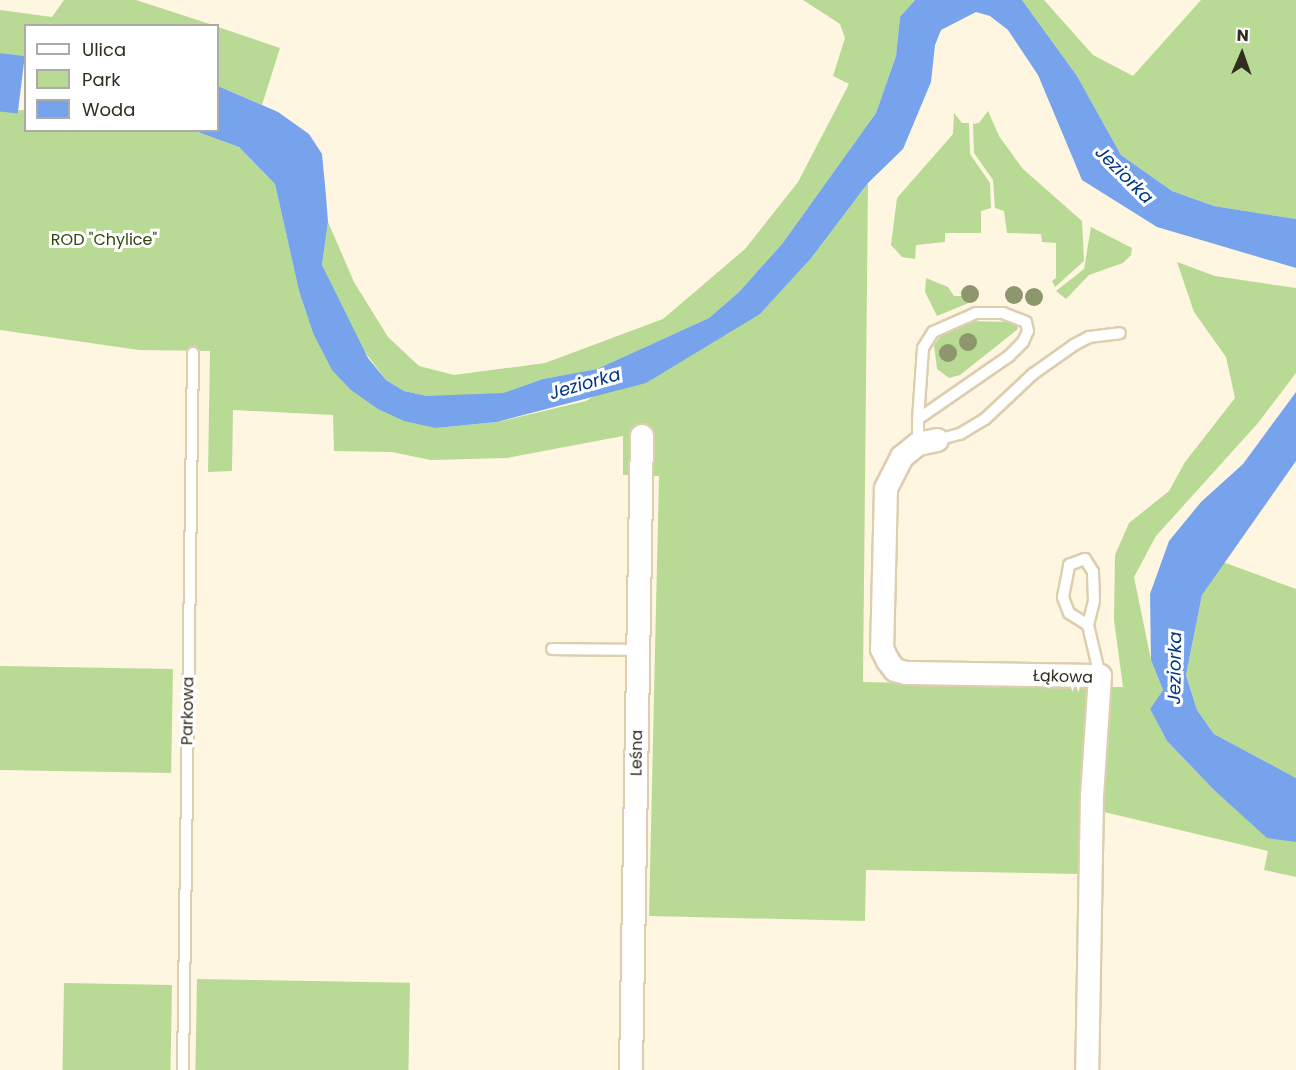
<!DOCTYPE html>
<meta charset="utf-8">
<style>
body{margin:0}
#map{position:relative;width:1296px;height:1070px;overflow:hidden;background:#fff6e2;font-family:Poppins,sans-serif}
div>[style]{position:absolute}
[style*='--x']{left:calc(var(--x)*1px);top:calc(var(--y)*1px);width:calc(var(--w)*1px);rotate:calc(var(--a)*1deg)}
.green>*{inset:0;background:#b8da95;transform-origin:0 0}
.water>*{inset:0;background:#77a3ec;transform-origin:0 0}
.roads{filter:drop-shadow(2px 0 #dcceae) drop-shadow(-2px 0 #dcceae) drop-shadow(0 2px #dcceae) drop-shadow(0 -2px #dcceae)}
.service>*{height:10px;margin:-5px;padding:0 5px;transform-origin:5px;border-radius:5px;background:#fff}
.minor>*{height:22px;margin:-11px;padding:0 11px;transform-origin:11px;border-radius:11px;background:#fff}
.trees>*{width:18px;height:18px;margin:-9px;border-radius:50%;background:#8d966c}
span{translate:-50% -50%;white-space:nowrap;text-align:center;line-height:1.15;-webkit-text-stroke:6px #fff;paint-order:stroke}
.park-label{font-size:16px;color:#2f470b}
.street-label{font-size:16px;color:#332d21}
.water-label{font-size:18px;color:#003588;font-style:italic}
.legend{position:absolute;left:24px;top:24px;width:195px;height:108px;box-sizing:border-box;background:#fff;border:2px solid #adaba6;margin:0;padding:8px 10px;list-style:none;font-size:18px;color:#332d21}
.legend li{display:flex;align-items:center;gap:12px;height:30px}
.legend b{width:30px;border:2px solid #adaba6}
.north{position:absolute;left:1212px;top:24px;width:60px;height:60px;-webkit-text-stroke:4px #fff;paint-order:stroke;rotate:2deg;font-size:16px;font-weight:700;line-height:24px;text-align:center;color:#332d21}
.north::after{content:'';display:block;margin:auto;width:21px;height:27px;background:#332d21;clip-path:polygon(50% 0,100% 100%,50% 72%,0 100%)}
</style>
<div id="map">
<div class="green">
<i style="clip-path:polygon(64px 0,136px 0,213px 25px,26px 26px,25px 56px,0 53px,0 10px,52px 17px)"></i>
<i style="clip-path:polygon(803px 0,915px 0,900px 17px,896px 56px,876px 113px,782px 244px,739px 292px,709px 318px,597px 369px,543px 379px,503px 393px,471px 396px,427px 396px,404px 391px,386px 380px,356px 340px,322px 265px,328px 222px,354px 282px,388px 337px,419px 366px,454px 375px,545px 363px,663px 319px,745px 249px,798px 182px,849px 84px,833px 76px,845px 38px,840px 24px)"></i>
<i style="clip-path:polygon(1022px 0,1044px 0,1093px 55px,1133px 76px,1201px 0,1296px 0,1296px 219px,1214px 206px,1172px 191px,1121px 155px,1077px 76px)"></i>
<i style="clip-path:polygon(218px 27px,280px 48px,262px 105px,218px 86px)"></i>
<i style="clip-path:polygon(25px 110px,26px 130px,195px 131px,239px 147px,275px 184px,299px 291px,313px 333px,436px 428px,497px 422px,586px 401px,812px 257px,868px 183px,863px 682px,1089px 687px,1079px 874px,866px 870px,865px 921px,649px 916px,659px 476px,623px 475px,623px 436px,507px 458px,431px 460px,391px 452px,334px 451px,333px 415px,233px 410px,232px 471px,208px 472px,210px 351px,139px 350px,0 330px,0 111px)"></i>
<i style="clip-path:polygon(988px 111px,999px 136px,1023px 169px,1082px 221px,1084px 261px,1055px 287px,1052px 281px,1056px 278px,1056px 243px,1042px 242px,1041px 234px,1007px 233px,1004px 211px,995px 208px,993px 180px,974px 153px,973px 124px,979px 123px)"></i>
<i style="clip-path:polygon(954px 113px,962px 123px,969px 123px,970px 154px,990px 183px,991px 208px,981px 211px,981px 233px,945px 233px,945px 242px,916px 245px,915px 259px,902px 257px,891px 245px,897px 198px,953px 134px)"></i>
<i style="clip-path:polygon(1091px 227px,1132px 248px,1131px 255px,1123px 263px,1089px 275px,1066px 299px,1056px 291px,1084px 269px)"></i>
<i style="clip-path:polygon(1177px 262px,1215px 276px,1296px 288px,1296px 373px,1258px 423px,1156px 536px,1134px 577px,1151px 660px,1163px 690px,1150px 709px,1167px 741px,1214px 790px,1267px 837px,1296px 842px,1296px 877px,1264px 870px,1268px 851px,1104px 812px,1110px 687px,1123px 687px,1114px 620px,1115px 555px,1129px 523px,1169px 491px,1185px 462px,1235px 398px,1226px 357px,1194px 312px)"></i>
<i style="clip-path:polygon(926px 278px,948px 287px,954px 296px,966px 296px,971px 291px,971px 302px,937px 316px,925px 292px)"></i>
<i style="clip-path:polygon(966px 321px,1015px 322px,1018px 329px,960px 375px,949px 378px,937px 369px,934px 345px,943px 333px)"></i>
<i style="clip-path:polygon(1223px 562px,1296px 589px,1296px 778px,1214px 734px,1197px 710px,1186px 675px,1202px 595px)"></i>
<i style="left:0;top:666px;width:173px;height:104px;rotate:1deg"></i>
<i style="left:197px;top:979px;width:213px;height:91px;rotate:1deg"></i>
<i style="left:64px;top:983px;width:108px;height:87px;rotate:1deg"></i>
</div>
<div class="water">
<i style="clip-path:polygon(915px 0,1022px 0,1077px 76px,1121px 155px,1172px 191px,1214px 206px,1296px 219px,1296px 268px,1157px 227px,1082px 180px,1038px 75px,1008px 30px,990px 16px,976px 12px,941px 30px,935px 45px,931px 82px,903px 149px,868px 183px,812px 257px,760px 314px,646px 383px,497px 422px,436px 428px,404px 421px,378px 409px,351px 390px,332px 370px,313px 333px,299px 291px,275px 184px,239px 147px,195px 131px,218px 130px,218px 86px,278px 112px,309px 134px,322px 154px,326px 196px,328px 222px,322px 265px,368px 358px,386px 380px,404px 391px,427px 396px,503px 393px,543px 379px,597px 369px,709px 318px,739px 292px,782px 244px,876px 113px,896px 56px,900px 17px)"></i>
<i style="left:0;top:53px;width:25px;height:58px;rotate:7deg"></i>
<i style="clip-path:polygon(1296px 392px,1296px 461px,1202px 595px,1186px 675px,1197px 710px,1214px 734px,1296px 778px,1296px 842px,1267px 838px,1214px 790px,1167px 741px,1150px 709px,1163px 690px,1151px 660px,1150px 594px,1169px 541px,1201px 502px,1243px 464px)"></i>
</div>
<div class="roads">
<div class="service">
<i style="--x:918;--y:419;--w:111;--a:-34.7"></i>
<i style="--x:1009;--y:356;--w:20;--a:-45"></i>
<i style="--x:1023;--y:342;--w:12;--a:-66"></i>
<i style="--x:1028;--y:331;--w:9;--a:-103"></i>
<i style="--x:1026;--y:322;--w:25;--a:-159"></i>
<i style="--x:1003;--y:313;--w:27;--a:180"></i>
<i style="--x:976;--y:313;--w:47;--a:156.2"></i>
<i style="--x:933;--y:332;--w:19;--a:122"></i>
<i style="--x:923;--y:348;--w:71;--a:94"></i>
<i style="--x:918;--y:419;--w:25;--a:90"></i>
<i style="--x:937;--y:440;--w:24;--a:-15"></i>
<i style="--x:960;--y:434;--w:29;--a:-31"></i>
<i style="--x:985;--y:419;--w:66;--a:-43.2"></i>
<i style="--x:1033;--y:374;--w:50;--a:-35.3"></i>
<i style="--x:1074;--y:345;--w:17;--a:-28"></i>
<i style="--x:1089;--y:337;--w:31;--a:-7"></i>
<i style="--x:1088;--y:625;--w:22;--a:-148"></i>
<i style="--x:1069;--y:613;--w:17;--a:-111"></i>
<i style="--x:1063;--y:597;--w:33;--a:-79"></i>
<i style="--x:1069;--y:565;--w:17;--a:-21"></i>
<i style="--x:1085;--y:559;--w:15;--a:58"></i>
<i style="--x:1093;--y:572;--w:29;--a:88"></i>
<i style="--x:1094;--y:601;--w:25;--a:104"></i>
<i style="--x:1088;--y:625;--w:52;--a:76.8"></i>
<i style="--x:552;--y:649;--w:87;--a:0.7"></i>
<i style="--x:183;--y:1070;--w:717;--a:-89.2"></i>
</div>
<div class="minor">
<i style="--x:937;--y:440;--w:19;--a:168"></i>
<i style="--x:918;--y:444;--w:21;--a:141"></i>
<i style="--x:902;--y:457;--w:36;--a:117"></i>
<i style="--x:886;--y:489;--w:160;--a:91.4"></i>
<i style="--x:882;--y:649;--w:13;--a:63"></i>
<i style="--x:888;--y:661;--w:11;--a:52"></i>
<i style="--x:895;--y:670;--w:11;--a:15"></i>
<i style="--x:906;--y:673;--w:194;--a:0.9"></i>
<i style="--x:1100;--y:676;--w:120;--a:93.8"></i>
<i style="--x:1092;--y:796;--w:274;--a:91"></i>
<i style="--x:631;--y:1070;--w:634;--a:-89.01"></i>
</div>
</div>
<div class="trees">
<i style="left:970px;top:294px"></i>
<i style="left:1014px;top:295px"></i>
<i style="left:1034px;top:297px"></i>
<i style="left:968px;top:342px"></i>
<i style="left:948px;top:353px"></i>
</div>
<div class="park-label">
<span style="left:104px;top:240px">ROD "Chylice"</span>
</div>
<div class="street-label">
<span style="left:1063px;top:677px;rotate:2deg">Łąkowa</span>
<span style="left:188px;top:711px;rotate:-89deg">Parkowa</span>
<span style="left:637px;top:753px;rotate:-89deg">Leśna</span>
</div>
<div class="water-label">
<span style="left:1124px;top:175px;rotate:45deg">Jeziorka</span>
<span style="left:585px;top:384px;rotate:-16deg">Jeziorka</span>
<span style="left:1175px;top:668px;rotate:-89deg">Jeziorka</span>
</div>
<ul class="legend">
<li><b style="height:8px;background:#fff"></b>Ulica</li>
<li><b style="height:16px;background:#b8da95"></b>Park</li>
<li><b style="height:16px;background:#77a3ec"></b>Woda</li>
</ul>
<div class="north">N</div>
</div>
